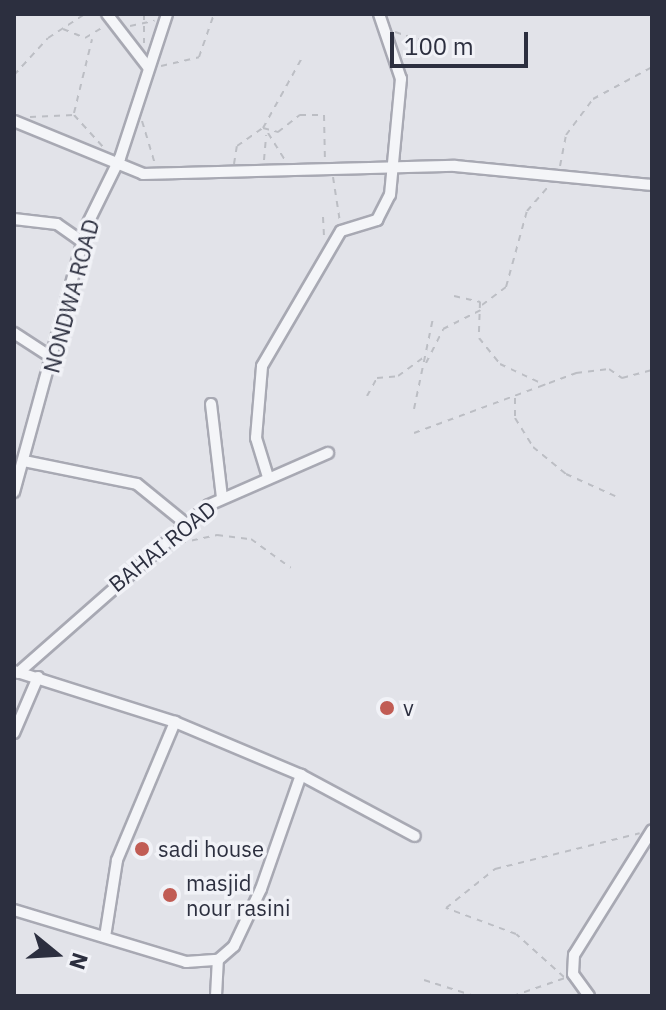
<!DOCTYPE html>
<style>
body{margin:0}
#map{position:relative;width:666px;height:1010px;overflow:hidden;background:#e2e3e9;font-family:"IBM Plex Sans",sans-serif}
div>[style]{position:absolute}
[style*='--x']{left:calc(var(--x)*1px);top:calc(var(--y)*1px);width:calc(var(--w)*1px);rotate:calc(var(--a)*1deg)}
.path>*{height:2px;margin-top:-1px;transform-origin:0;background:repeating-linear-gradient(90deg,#bcbec4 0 6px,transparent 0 12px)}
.roads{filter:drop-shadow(2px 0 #a8a9b3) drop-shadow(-2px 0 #a8a9b3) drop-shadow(0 2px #a8a9b3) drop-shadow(0 -2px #a8a9b3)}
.minor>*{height:10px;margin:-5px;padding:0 5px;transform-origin:5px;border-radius:5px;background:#f4f5f8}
.dots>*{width:22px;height:22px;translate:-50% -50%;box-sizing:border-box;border:4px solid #f1f2f7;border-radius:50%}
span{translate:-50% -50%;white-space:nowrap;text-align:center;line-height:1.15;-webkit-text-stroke:7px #f1f2f7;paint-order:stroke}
.street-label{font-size:22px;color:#2c2f3f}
.poi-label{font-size:22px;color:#2c2f3f}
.left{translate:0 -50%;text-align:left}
.frame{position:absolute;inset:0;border:16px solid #2c2f3f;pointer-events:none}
.north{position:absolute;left:16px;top:914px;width:80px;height:80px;-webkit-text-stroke:6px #f1f2f7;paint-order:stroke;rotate:108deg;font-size:22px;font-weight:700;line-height:32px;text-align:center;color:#2c2f3f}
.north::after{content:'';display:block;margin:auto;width:28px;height:36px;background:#2c2f3f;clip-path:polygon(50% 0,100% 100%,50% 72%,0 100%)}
.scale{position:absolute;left:390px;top:32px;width:138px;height:36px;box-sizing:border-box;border:4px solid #2c2f3f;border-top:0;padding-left:10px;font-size:24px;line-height:28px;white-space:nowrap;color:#2c2f3f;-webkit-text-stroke:6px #f1f2f7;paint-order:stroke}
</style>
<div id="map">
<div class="path">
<i style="--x:144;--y:14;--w:29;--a:90"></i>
<i style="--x:130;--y:26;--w:25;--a:-12"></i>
<i style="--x:63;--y:29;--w:24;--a:22"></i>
<i style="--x:85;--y:38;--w:21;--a:-31"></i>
<i style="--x:395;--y:32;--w:43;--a:17.6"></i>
<i style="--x:161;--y:66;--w:39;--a:-13"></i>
<i style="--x:199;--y:57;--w:46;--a:-70.8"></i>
<i style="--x:14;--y:75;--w:50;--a:-47.4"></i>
<i style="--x:48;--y:38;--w:44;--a:-33"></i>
<i style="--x:74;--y:113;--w:76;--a:-76.3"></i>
<i style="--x:30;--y:117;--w:44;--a:-2.6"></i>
<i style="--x:74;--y:115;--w:45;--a:47.7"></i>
<i style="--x:142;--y:121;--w:45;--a:73.2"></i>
<i style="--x:263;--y:128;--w:16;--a:15"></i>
<i style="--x:278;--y:132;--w:28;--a:-38"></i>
<i style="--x:300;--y:115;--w:24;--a:0"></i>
<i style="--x:324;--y:115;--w:46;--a:88.8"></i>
<i style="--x:268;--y:133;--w:31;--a:58"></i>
<i style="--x:264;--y:160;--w:25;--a:-85"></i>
<i style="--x:234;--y:164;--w:18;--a:-81"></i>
<i style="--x:237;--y:146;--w:32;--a:-35"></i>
<i style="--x:263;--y:128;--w:82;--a:-60.9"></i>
<i style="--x:560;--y:166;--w:32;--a:-79"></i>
<i style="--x:566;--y:135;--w:45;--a:-53.1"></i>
<i style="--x:593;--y:99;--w:67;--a:-28.5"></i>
<i style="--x:333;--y:177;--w:46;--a:81.2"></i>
<i style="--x:323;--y:217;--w:21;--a:87"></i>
<i style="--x:454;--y:296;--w:27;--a:13"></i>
<i style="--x:480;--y:302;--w:36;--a:92"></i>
<i style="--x:479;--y:338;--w:33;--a:51"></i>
<i style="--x:500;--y:364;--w:50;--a:25"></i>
<i style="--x:482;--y:305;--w:30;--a:-37"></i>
<i style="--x:506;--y:287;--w:79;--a:-74.6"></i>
<i style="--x:527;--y:211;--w:33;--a:-49"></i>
<i style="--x:426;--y:363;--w:38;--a:-63"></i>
<i style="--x:443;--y:329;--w:42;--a:-26.6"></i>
<i style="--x:367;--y:396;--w:21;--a:-61"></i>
<i style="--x:377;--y:378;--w:21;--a:-5"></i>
<i style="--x:398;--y:376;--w:31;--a:-36"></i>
<i style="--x:515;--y:398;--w:20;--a:90"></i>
<i style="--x:515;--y:418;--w:34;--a:58"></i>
<i style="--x:533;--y:447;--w:43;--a:39.3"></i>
<i style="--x:566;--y:474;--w:54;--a:24.2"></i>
<i style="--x:414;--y:409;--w:93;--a:-78.2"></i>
<i style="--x:414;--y:433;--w:173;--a:-20.3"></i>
<i style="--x:576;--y:373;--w:33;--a:-7"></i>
<i style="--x:609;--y:369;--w:16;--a:35"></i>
<i style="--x:622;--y:378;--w:31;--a:-15"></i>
<i style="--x:180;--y:543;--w:38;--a:-12"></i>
<i style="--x:217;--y:535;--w:34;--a:7"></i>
<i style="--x:251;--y:539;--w:49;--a:35.9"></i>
<i style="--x:564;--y:977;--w:64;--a:-138.1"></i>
<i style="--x:516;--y:934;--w:75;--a:-159.6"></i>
<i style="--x:446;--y:908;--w:63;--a:-38.5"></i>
<i style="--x:495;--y:869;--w:149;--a:-13.9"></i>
<i style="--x:424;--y:980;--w:52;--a:17.7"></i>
<i style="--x:513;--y:996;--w:55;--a:-19.1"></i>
</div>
<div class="roads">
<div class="minor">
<i style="--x:107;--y:14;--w:67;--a:52.3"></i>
<i style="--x:14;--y:121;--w:139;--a:22.3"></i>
<i style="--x:143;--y:174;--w:312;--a:-1.5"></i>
<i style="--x:455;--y:166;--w:198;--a:5.5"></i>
<i style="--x:14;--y:219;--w:43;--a:6.6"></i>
<i style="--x:57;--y:224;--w:32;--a:35"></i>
<i style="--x:14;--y:333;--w:48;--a:33"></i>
<i style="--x:211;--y:404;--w:95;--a:83.3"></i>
<i style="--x:24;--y:461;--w:115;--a:11.5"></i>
<i style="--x:137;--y:484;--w:62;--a:39.1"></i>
<i style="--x:268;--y:477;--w:41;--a:-107.1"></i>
<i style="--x:256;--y:438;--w:72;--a:-85.2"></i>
<i style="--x:262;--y:366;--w:156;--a:-59.7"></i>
<i style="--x:341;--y:231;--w:38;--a:-17"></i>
<i style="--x:377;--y:220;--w:28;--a:-63"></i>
<i style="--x:390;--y:195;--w:117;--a:-84.6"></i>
<i style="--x:401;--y:79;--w:69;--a:-108.7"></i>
<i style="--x:14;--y:492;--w:277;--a:-74.7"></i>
<i style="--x:87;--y:225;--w:75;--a:-63.8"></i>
<i style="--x:120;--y:158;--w:151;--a:-71.9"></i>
<i style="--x:14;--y:671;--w:169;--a:17.6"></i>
<i style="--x:175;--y:722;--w:137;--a:22.8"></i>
<i style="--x:301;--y:775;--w:129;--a:28.2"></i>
<i style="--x:18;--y:673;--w:254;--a:-41.3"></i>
<i style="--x:209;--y:505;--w:130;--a:-23.6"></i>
<i style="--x:14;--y:733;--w:61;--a:-66.8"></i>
<i style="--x:14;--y:910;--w:180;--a:16.8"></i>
<i style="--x:186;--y:962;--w:32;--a:-4"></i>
<i style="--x:218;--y:960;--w:21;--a:-41"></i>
<i style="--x:234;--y:946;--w:63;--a:-64.7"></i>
<i style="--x:261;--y:889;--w:121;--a:-70.7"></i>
<i style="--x:105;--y:937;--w:78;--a:-81.1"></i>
<i style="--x:117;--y:860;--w:150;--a:-67.2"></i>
<i style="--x:216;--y:996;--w:36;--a:-87"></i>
<i style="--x:589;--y:996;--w:27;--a:-126"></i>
<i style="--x:573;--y:974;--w:19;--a:-87"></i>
<i style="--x:574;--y:955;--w:147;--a:-58"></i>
</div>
</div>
<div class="dots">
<i style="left:387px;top:708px;background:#c15c54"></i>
<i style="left:142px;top:849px;background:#c15c54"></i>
<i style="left:170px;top:895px;background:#c15c54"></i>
</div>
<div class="street-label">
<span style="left:71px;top:296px;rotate:-75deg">NONDWA ROAD</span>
<span style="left:162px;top:546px;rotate:-39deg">BAHAI ROAD</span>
</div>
<div class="poi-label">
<span class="left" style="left:403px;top:708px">v</span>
<span class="left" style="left:158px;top:849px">sadi house</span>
<span class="left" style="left:186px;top:895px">masjid<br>nour rasini</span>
</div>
<div class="frame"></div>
<div class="north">N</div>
<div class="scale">100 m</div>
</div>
